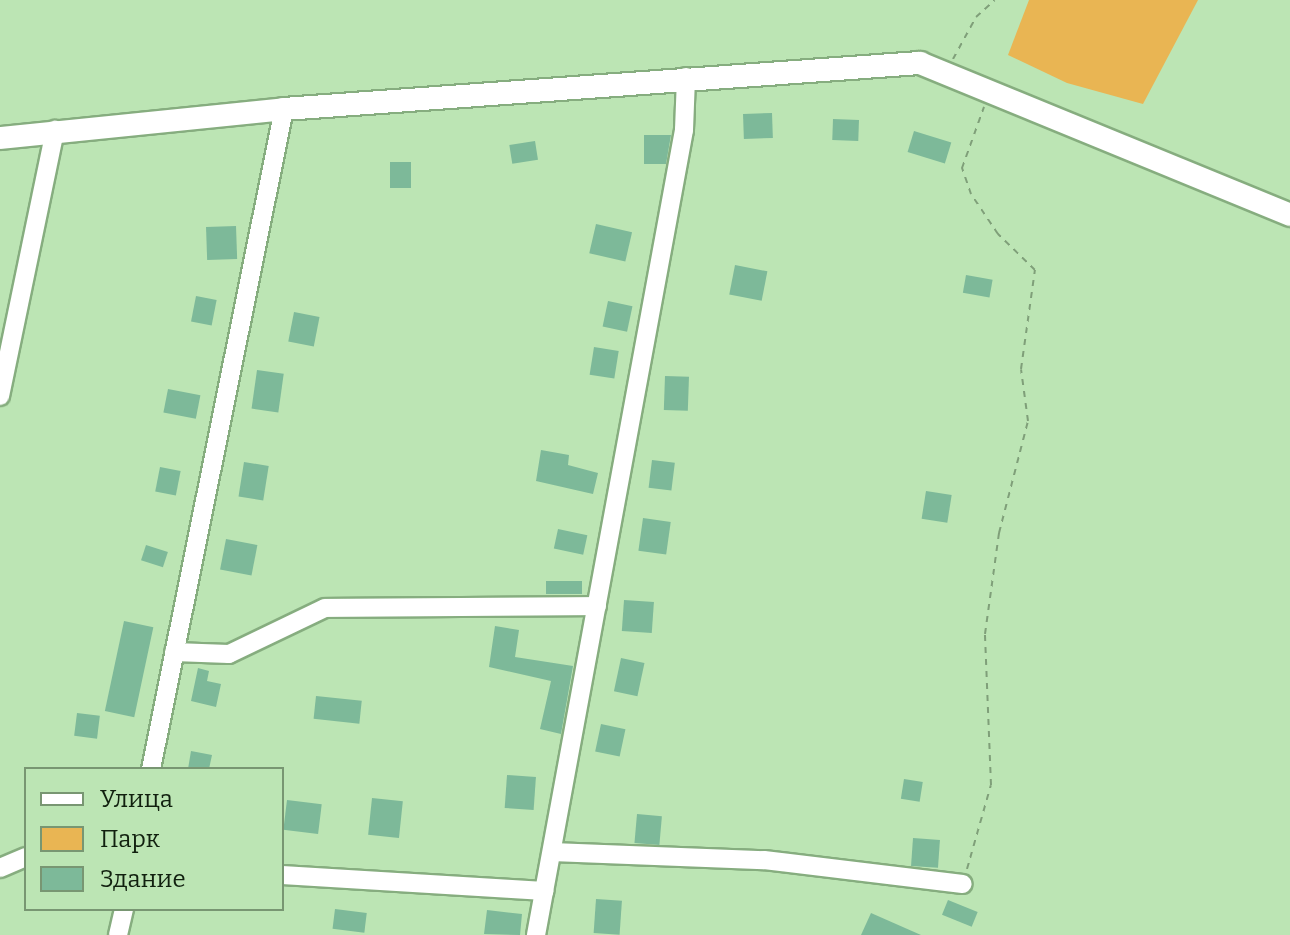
<!DOCTYPE html>
<meta charset="utf-8">
<style>
body{margin:0}
#map{position:relative;width:1290px;height:935px;overflow:hidden;background:#bce5b4;font-family:Bitter,serif}
div>[style]{position:absolute}
[style*='--x']{left:calc(var(--x)*1px);top:calc(var(--y)*1px);width:calc(var(--w)*1px);rotate:calc(var(--a)*1deg)}
.green>*{inset:0;background:#e9b553}
.building>*{inset:0;background:#7db999;transform-origin:0 0}
.path>*{height:2px;margin-top:-1px;transform-origin:0;background:repeating-linear-gradient(90deg,#7f9f79 0 6px,transparent 0 12px)}
.roads{filter:drop-shadow(2px 0 #86ad7f) drop-shadow(-2px 0 #86ad7f) drop-shadow(0 2px #86ad7f) drop-shadow(0 -2px #86ad7f)}
.minor>*{height:18px;margin:-9px;padding:0 9px;transform-origin:9px;border-radius:9px;background:#fff}
.major>*{height:22px;margin:-11px;padding:0 11px;transform-origin:11px;border-radius:11px;background:#fff}
span{translate:-50% -50%;white-space:nowrap;text-align:center;line-height:1.15;-webkit-text-stroke:7px #bce5b4;paint-order:stroke}
.legend{position:absolute;left:24px;top:767px;width:260px;height:144px;box-sizing:border-box;background:#bce5b4;border:2px solid #789672;margin:0;padding:10px 14px;list-style:none;font-size:24px;color:#11200f}
.legend li{display:flex;align-items:center;gap:16px;height:40px}
.legend b{width:40px;border:2px solid #789672}
</style>
<div id="map">
<div class="green">
<i style="clip-path:polygon(1029px 0,1198px 0,1143px 104px,1067px 83px,1008px 55px)"></i>
</div>
<div class="building">
<i style="left:772px;top:113px;width:25px;height:29px;rotate:88deg"></i>
<i style="left:833px;top:119px;width:26px;height:21px;rotate:2deg"></i>
<i style="left:914px;top:131px;width:39px;height:22px;rotate:17deg"></i>
<i style="clip-path:polygon(644px 135px,671px 135px,666px 164px,644px 164px)"></i>
<i style="left:535px;top:141px;width:19px;height:26px;rotate:81deg"></i>
<i style="left:411px;top:162px;width:26px;height:21px;rotate:90deg"></i>
<i style="left:596px;top:224px;width:37px;height:30px;rotate:13deg"></i>
<i style="left:236px;top:226px;width:33px;height:30px;rotate:88deg"></i>
<i style="left:735px;top:265px;width:33px;height:30px;rotate:11deg"></i>
<i style="left:966px;top:275px;width:27px;height:18px;rotate:10deg"></i>
<i style="left:196px;top:296px;width:21px;height:26px;rotate:11deg"></i>
<i style="left:608px;top:301px;width:25px;height:26px;rotate:12deg"></i>
<i style="left:294px;top:312px;width:26px;height:30px;rotate:11deg"></i>
<i style="left:594px;top:347px;width:25px;height:28px;rotate:9deg"></i>
<i style="left:257px;top:370px;width:27px;height:39px;rotate:8deg"></i>
<i style="left:665px;top:376px;width:24px;height:34px;rotate:2deg"></i>
<i style="left:168px;top:389px;width:33px;height:24px;rotate:11deg"></i>
<i style="clip-path:polygon(541px 450px,569px 455px,568px 465px,598px 473px,593px 494px,536px 481px)"></i>
<i style="left:652px;top:460px;width:23px;height:28px;rotate:7deg"></i>
<i style="left:244px;top:462px;width:25px;height:35px;rotate:9deg"></i>
<i style="left:160px;top:467px;width:21px;height:25px;rotate:11deg"></i>
<i style="left:926px;top:491px;width:26px;height:28px;rotate:9deg"></i>
<i style="left:643px;top:518px;width:28px;height:33px;rotate:8deg"></i>
<i style="left:558px;top:529px;width:30px;height:20px;rotate:12deg"></i>
<i style="left:226px;top:539px;width:32px;height:31px;rotate:11deg"></i>
<i style="left:146px;top:545px;width:23px;height:16px;rotate:18deg"></i>
<i style="left:546px;top:581px;width:36px;height:13px"></i>
<i style="left:624px;top:600px;width:30px;height:31px;rotate:4deg"></i>
<i style="left:124px;top:621px;width:30px;height:92px;rotate:12deg"></i>
<i style="clip-path:polygon(495px 626px,519px 630px,515px 657px,573px 666px,561px 734px,540px 729px,551px 681px,489px 667px)"></i>
<i style="left:621px;top:658px;width:24px;height:34px;rotate:12deg"></i>
<i style="clip-path:polygon(198px 668px,209px 671px,207px 681px,221px 684px,216px 707px,191px 701px)"></i>
<i style="left:316px;top:696px;width:46px;height:23px;rotate:6deg"></i>
<i style="left:77px;top:713px;width:23px;height:23px;rotate:7deg"></i>
<i style="left:601px;top:724px;width:25px;height:28px;rotate:12deg"></i>
<i style="clip-path:polygon(191px 751px,212px 755px,209px 769px,188px 769px)"></i>
<i style="left:507px;top:775px;width:29px;height:33px;rotate:4deg"></i>
<i style="left:904px;top:779px;width:19px;height:20px;rotate:9deg"></i>
<i style="left:372px;top:798px;width:31px;height:37px;rotate:6deg"></i>
<i style="left:287px;top:800px;width:35px;height:30px;rotate:7deg"></i>
<i style="left:637px;top:814px;width:25px;height:29px;rotate:5deg"></i>
<i style="left:913px;top:838px;width:27px;height:28px;rotate:4deg"></i>
<i style="left:596px;top:899px;width:26px;height:34px;rotate:4deg"></i>
<i style="left:948px;top:900px;width:32px;height:16px;rotate:22deg"></i>
<i style="left:335px;top:909px;width:32px;height:20px;rotate:7deg"></i>
<i style="clip-path:polygon(487px 910px,522px 914px,520px 935px,484px 934px)"></i>
<i style="clip-path:polygon(871px 913px,921px 935px,861px 935px)"></i>
</div>
<div class="path">
<i style="--x:953;--y:59;--w:48;--a:-61.3"></i>
<i style="--x:976;--y:17;--w:25;--a:-42"></i>
<i style="--x:967;--y:869;--w:87;--a:-74.1"></i>
<i style="--x:991;--y:785;--w:151;--a:-92.3"></i>
<i style="--x:985;--y:634;--w:102;--a:-82.1"></i>
<i style="--x:999;--y:533;--w:116;--a:-75.5"></i>
<i style="--x:1028;--y:421;--w:52;--a:-97.7"></i>
<i style="--x:1021;--y:369;--w:100;--a:-82"></i>
<i style="--x:1035;--y:270;--w:52;--a:-135.8"></i>
<i style="--x:998;--y:234;--w:48;--a:-124"></i>
<i style="--x:971;--y:194;--w:28;--a:-109"></i>
<i style="--x:962;--y:168;--w:65;--a:-70.2"></i>
</div>
<div class="roads">
<div class="minor">
<i style="--x:0;--y:396;--w:272;--a:-78.3"></i>
<i style="--x:174;--y:652;--w:55;--a:2.1"></i>
<i style="--x:229;--y:654;--w:106;--a:-25.6"></i>
<i style="--x:325;--y:608;--w:272;--a:-0.4"></i>
<i style="--x:151;--y:769;--w:673;--a:-78.61"></i>
<i style="--x:552;--y:852;--w:212;--a:2.2"></i>
<i style="--x:764;--y:860;--w:200;--a:6.9"></i>
<i style="--x:0;--y:868;--w:28;--a:-23"></i>
<i style="--x:282;--y:875;--w:263;--a:3.5"></i>
<i style="--x:118;--y:935;--w:27;--a:-77"></i>
<i style="--x:536;--y:935;--w:818;--a:-79.58"></i>
<i style="--x:684;--y:130;--w:53;--a:-87.8"></i>
</div>
<div class="major">
<i style="--x:0;--y:138;--w:285;--a:-5.8"></i>
<i style="--x:284;--y:109;--w:638;--a:-4.14"></i>
<i style="--x:920;--y:63;--w:400;--a:22.3"></i>
</div>
</div>
<ul class="legend">
<li><b style="height:10px;background:#fff"></b>Улица</li>
<li><b style="height:22px;background:#e9b553"></b>Парк</li>
<li><b style="height:22px;background:#7db999"></b>Здание</li>
</ul>
</div>
